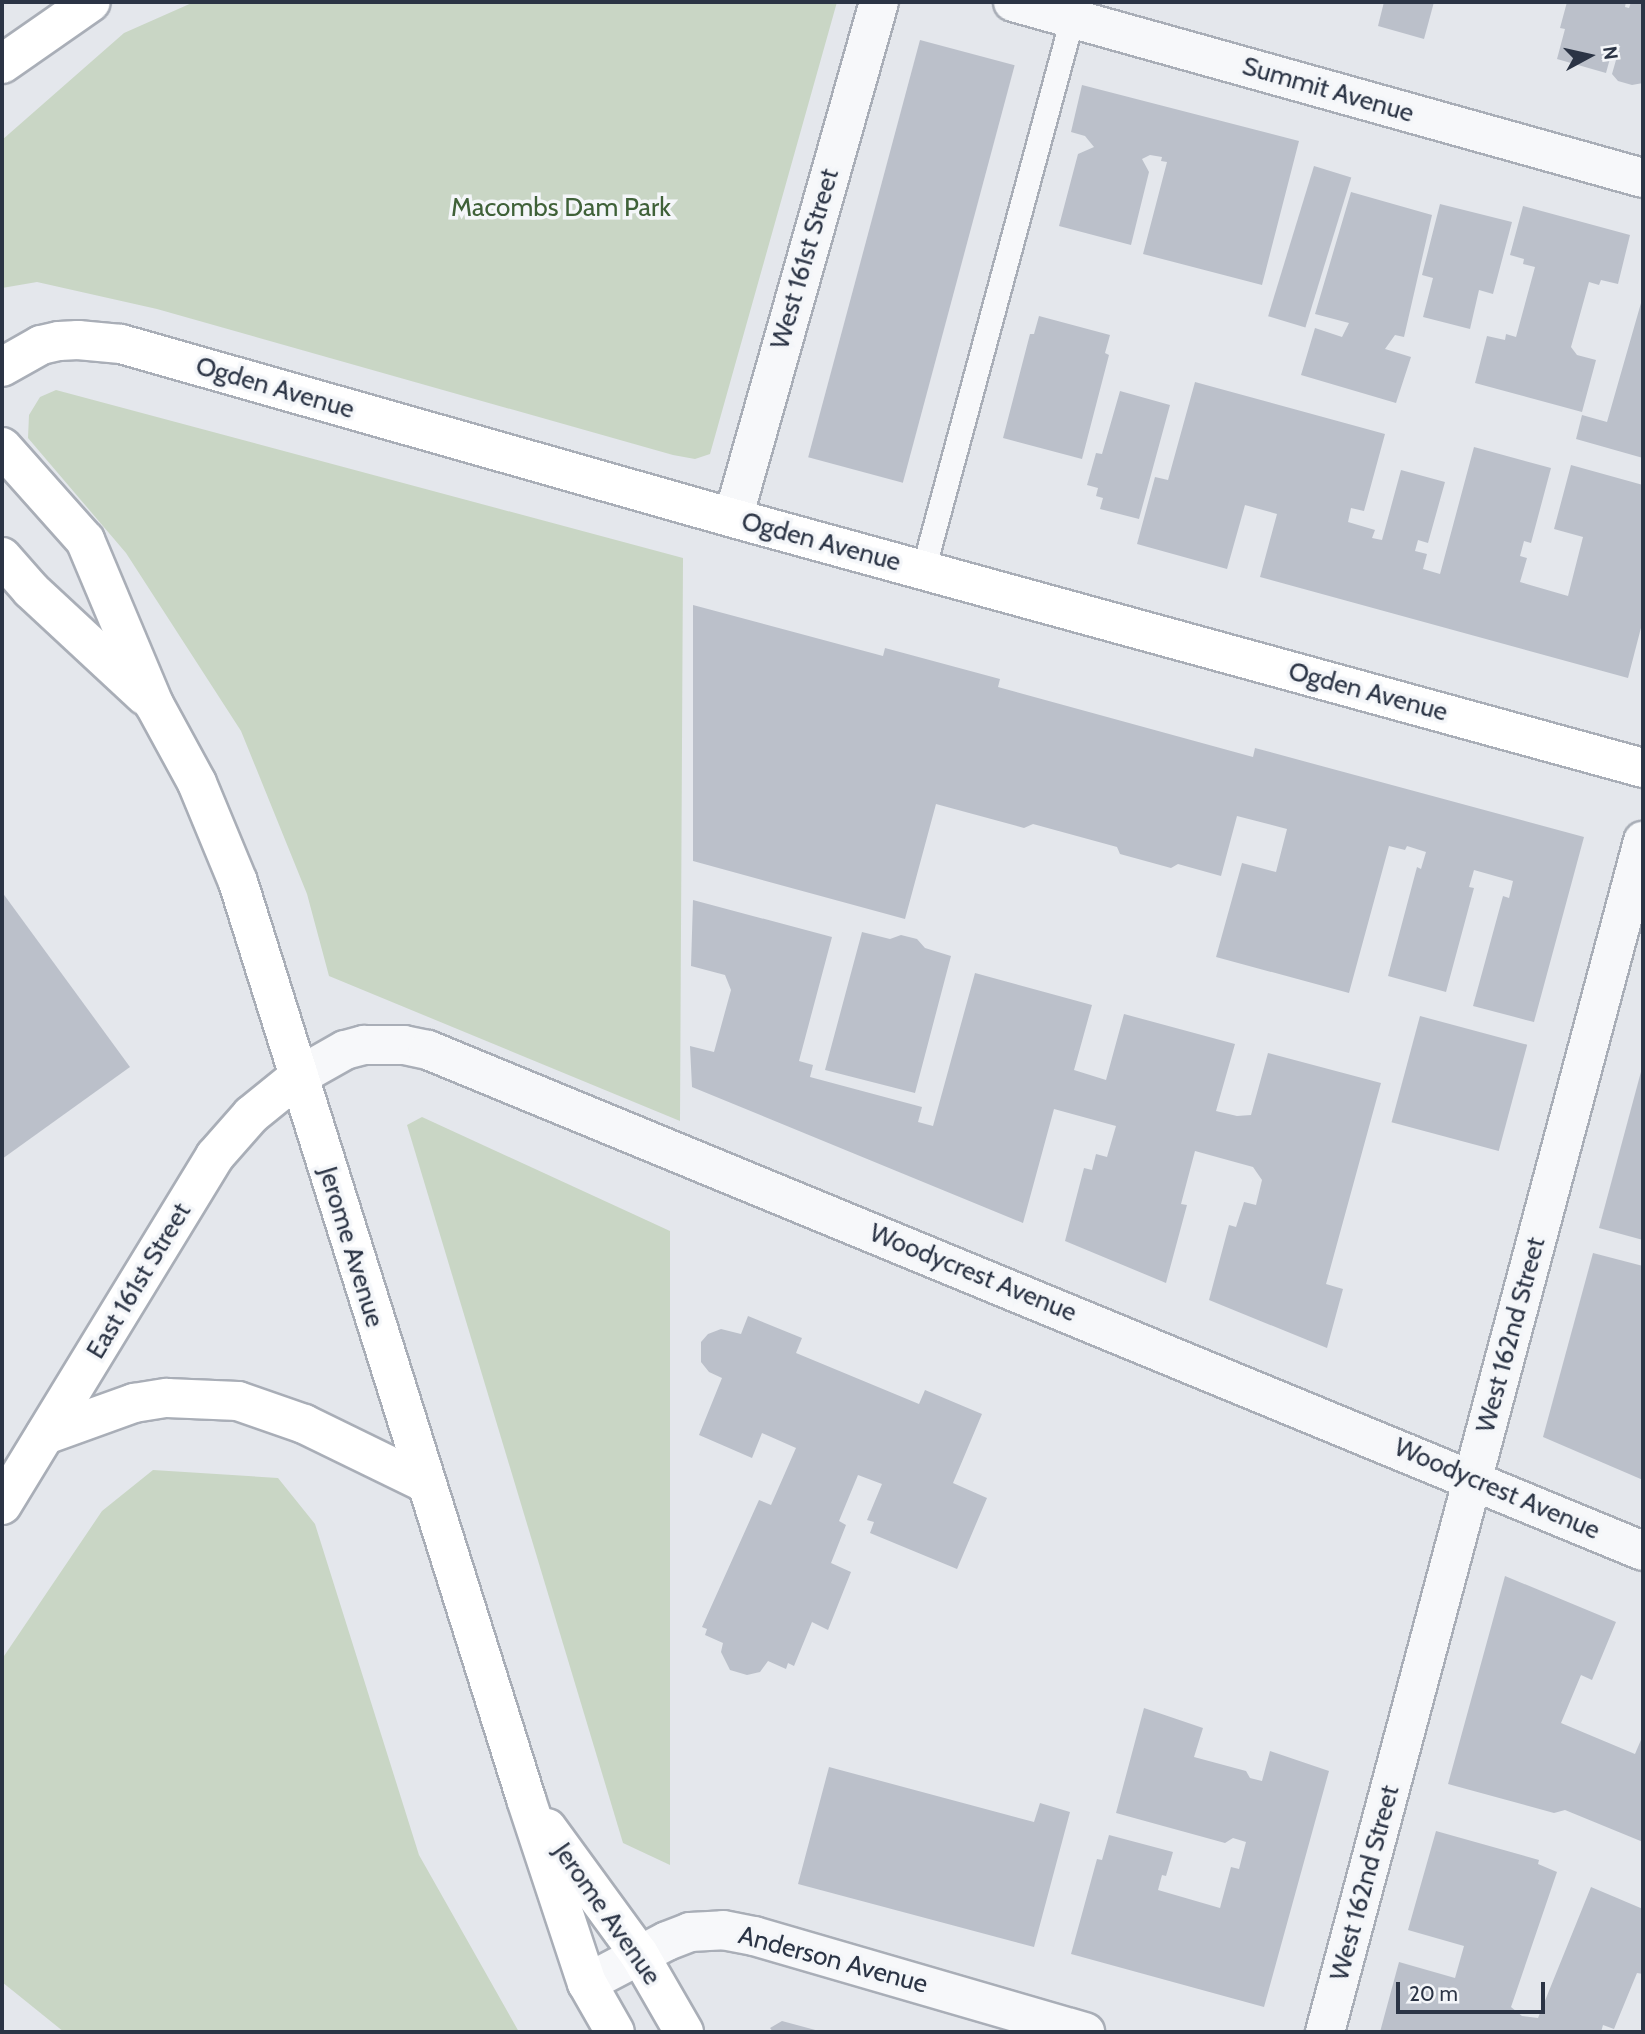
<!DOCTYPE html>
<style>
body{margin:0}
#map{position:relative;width:1645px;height:2034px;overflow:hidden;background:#e4e7ec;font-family:Cabin,sans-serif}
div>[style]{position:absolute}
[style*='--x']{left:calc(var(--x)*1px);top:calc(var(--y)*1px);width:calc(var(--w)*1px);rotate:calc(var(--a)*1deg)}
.green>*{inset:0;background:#c9d6c5}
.building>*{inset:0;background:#bbc0ca;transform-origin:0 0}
.roads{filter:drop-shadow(2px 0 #a9aeb7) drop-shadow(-2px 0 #a9aeb7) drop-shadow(0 2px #a9aeb7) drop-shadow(0 -2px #a9aeb7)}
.lane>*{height:23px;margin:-11.5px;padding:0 11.5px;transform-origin:11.5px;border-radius:11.5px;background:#f7f8fa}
.street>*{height:38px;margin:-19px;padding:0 19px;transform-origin:19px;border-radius:19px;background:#f7f8fa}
.secondary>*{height:38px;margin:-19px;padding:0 19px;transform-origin:19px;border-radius:19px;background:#fff}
span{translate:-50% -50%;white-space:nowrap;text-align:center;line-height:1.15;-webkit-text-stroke:7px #f4f6f9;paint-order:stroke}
.street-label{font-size:26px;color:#2b3445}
.park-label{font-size:26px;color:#3f6138}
.frame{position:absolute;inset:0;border:4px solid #2b3445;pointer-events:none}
.north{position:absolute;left:1554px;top:21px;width:70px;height:70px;-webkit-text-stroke:5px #f4f6f9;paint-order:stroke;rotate:82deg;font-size:19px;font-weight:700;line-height:28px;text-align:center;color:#2b3445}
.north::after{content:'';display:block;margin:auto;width:24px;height:32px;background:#2b3445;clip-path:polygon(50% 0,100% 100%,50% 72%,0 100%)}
.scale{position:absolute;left:1396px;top:1982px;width:149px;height:32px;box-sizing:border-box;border:4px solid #2b3445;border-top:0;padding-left:9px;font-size:21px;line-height:24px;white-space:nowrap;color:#2b3445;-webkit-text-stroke:5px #f4f6f9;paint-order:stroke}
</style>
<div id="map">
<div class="green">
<i style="clip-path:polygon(194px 2px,837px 2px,710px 454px,695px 459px,673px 455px,157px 309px,37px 282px,2px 288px,2px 140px,124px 33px)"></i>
<i style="clip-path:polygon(56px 390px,683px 558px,680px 1121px,329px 976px,307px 894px,241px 731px,126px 553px,28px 438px,29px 415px,40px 397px)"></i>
<i style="clip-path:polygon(422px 1117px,670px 1231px,670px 1865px,623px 1843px,407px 1125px)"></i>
<i style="clip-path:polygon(153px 1470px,278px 1478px,315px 1524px,419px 1855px,519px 2032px,64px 2032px,2px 1982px,2px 1659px,102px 1511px)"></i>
</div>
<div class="building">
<i style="clip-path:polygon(1384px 2px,1434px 2px,1424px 39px,1378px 26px)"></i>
<i style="clip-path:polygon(1567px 2px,1626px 2px,1625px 7px,1629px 8px,1631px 2px,1643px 2px,1643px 83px,1632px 85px,1618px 81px,1612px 74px,1620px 46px,1614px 44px,1606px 73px,1557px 59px,1565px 29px,1560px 28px)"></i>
<i style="left:920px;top:40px;width:98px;height:432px;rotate:15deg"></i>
<i style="clip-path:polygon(1082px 85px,1299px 141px,1262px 285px,1143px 254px,1167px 162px,1161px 161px,1162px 157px,1150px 155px,1142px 159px,1149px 172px,1131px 245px,1059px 226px,1078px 154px,1094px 147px,1085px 136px,1071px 132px)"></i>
<i style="left:1314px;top:166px;width:39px;height:157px;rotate:17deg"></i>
<i style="clip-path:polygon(1351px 192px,1432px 215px,1404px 337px,1395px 335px,1385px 349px,1411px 357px,1396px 403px,1301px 375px,1315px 328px,1342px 337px,1349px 323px,1315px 314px)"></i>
<i style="clip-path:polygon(1440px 204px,1512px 222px,1493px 294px,1479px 290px,1470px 329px,1423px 317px,1433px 278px,1422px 275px)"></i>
<i style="clip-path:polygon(1523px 206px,1630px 235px,1618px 284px,1601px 280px,1599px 285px,1589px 282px,1571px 347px,1577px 355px,1596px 360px,1582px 412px,1475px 383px,1487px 336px,1505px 340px,1506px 334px,1516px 337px,1535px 267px,1523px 264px,1524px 259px,1510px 255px)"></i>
<i style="clip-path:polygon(1643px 296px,1643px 458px,1576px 439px,1582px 415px,1607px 422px)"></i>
<i style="clip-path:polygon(1039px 316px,1110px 335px,1105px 353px,1109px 355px,1082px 459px,1003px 438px,1030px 334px,1034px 334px)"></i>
<i style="clip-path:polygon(1195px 382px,1385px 434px,1364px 511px,1351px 508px,1348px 522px,1375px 530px,1372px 538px,1382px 540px,1401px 470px,1445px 482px,1428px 543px,1418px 540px,1415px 551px,1427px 554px,1423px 569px,1440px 574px,1474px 447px,1551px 468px,1531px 543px,1524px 541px,1520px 556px,1527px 558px,1520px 582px,1568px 596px,1583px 537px,1554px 529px,1571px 465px,1643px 485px,1643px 620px,1628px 678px,1260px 577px,1277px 514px,1245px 505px,1227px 569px,1137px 544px,1155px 477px,1168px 480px)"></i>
<i style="clip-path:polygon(1120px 391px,1170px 405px,1139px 519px,1100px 509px,1103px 498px,1096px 496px,1098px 488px,1087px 485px,1096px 453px,1102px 454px)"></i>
<i style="clip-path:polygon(693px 605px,883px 656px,885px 648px,1000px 679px,998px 687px,1253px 757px,1255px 748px,1584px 837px,1534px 1022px,1473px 1006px,1503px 896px,1509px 898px,1513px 881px,1474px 870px,1469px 887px,1474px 888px,1446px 992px,1388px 976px,1417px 867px,1421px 869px,1426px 852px,1407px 846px,1405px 850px,1389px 846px,1349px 993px,1216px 957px,1242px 863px,1276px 872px,1287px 829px,1237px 816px,1221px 876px,1178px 864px,1171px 868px,1120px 854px,1117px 847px,1033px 824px,1024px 828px,936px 804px,905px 919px,693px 861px)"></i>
<i style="clip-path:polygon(2px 892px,130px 1067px,2px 1159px)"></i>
<i style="clip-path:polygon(693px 900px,832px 937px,799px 1061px,813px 1065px,810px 1077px,922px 1107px,918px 1122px,933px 1126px,975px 973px,1092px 1005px,1074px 1070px,1106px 1080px,1124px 1014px,1235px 1044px,1216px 1111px,1237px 1116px,1251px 1115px,1268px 1053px,1381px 1083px,1326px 1284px,1343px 1289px,1327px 1348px,1209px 1300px,1229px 1225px,1236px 1227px,1244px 1202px,1256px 1205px,1262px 1180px,1253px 1167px,1195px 1151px,1181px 1204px,1187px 1205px,1166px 1283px,1065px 1241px,1084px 1168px,1092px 1170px,1096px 1154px,1107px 1157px,1116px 1126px,1054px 1109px,1023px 1223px,692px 1087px,690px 1046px,714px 1052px,731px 990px,725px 975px,691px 966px)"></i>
<i style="clip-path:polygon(862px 932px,890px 939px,901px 935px,917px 939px,925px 948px,951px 956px,915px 1093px,825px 1070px)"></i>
<i style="left:1420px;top:1016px;width:111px;height:110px;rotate:15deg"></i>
<i style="clip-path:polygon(1642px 1068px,1643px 1068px,1643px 1240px,1599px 1228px)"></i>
<i style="clip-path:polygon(1593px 1253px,1643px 1266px,1643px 1480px,1543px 1437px)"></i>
<i style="clip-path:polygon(748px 1316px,802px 1338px,796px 1353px,919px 1404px,925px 1390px,982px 1414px,953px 1483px,987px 1498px,957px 1569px,870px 1533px,874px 1522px,867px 1520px,882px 1484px,858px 1475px,839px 1521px,846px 1525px,831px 1563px,851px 1572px,828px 1630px,812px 1622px,794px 1666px,788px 1663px,786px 1669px,768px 1661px,760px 1672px,747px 1675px,730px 1670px,721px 1652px,723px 1643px,705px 1635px,707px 1629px,702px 1627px,759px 1500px,771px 1505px,796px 1448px,762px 1433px,752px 1458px,699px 1435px,722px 1378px,709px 1372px,701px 1362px,701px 1342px,708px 1334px,721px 1329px,741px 1334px)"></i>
<i style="clip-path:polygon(1505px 1576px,1616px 1622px,1592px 1680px,1581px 1675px,1561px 1723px,1635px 1754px,1643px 1735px,1643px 1842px,1565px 1810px,1554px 1813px,1448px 1784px)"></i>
<i style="clip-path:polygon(1144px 1708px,1203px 1728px,1194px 1757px,1246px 1771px,1250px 1778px,1262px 1781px,1270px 1751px,1329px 1771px,1264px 2007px,1071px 1954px,1097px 1859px,1102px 1860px,1109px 1835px,1173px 1852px,1166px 1876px,1162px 1875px,1158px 1890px,1220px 1908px,1231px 1867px,1239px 1869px,1246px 1842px,1233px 1838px,1225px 1843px,1116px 1813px)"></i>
<i style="clip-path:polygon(829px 1767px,1034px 1822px,1040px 1803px,1070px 1812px,1034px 1947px,798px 1884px)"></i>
<i style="clip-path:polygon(1436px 1831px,1539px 1860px,1538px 1864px,1557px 1872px,1511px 2007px,1522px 2016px,1538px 2018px,1591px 1887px,1643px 1909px,1643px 1974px,1637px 1973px,1614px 2029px,1603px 2025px,1601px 2032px,1380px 2032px,1399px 1962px,1455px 1978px,1464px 1946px,1408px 1930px)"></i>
<i style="clip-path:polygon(782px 2021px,819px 2031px,819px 2032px,773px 2032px,770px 2028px)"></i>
</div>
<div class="roads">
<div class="lane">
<i style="--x:923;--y:570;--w:572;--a:-74.89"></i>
</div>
<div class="street">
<i style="--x:1013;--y:2;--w:654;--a:15.61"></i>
<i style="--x:733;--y:518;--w:536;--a:-74.2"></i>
<i style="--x:299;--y:1076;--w:53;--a:-29.5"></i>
<i style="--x:345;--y:1050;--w:20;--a:-15"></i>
<i style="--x:364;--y:1045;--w:40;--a:0"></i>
<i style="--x:404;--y:1045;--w:25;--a:12"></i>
<i style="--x:428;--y:1050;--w:1314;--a:22.41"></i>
<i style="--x:587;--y:1983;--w:90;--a:-27.7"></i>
<i style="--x:667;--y:1941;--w:25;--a:-21"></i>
<i style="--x:690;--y:1932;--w:33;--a:-3"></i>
<i style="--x:723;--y:1930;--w:32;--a:11"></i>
<i style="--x:754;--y:1936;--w:345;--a:16.2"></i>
<i style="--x:1325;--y:2032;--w:1233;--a:-75.05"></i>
</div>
<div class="secondary">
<i style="--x:2;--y:64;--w:108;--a:-34.9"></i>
<i style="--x:2;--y:367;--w:45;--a:-29.4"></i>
<i style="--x:41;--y:345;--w:18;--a:-13"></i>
<i style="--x:59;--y:341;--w:19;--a:-3"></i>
<i style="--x:78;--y:340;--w:43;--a:5.3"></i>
<i style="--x:121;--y:344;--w:636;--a:15.87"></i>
<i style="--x:733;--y:518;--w:944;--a:15.36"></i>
<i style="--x:2;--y:447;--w:125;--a:48.3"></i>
<i style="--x:85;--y:540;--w:178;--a:67.2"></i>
<i style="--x:154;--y:704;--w:90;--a:61.4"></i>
<i style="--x:197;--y:783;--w:107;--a:67.5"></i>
<i style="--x:238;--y:882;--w:961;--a:72.56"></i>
<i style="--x:526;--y:1799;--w:194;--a:71.7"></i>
<i style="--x:587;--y:1983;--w:56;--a:60.3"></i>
<i style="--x:2;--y:557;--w:44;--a:48.7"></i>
<i style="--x:31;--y:590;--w:156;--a:42.9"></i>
<i style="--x:45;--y:1435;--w:95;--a:-19.8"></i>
<i style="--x:134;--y:1403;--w:33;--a:-9"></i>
<i style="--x:167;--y:1398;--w:71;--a:2.4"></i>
<i style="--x:238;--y:1401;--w:70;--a:19.2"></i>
<i style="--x:304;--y:1424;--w:135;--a:26"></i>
<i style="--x:2;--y:1505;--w:409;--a:-58.6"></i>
<i style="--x:215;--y:1156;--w:55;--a:-48.7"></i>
<i style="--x:251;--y:1115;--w:62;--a:-39.1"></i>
<i style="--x:547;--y:1828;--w:156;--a:53.9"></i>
<i style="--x:639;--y:1954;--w:90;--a:60"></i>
</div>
</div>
<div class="street-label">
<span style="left:1328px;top:90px;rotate:16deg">Summit Avenue</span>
<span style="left:805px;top:259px;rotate:-74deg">West 161st Street</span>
<span style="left:275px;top:388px;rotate:16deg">Ogden Avenue</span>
<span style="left:821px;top:542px;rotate:15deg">Ogden Avenue</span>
<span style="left:1368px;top:692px;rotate:15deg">Ogden Avenue</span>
<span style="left:351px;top:1247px;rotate:73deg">Jerome Avenue</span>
<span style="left:973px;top:1273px;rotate:22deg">Woodycrest Avenue</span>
<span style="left:139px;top:1281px;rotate:-59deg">East 161st Street</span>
<span style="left:1511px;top:1335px;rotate:-75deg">West 162nd Street</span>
<span style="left:1497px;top:1489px;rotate:23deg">Woodycrest Avenue</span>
<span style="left:1365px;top:1883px;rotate:-75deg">West 162nd Street</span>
<span style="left:607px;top:1914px;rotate:55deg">Jerome Avenue</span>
<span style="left:833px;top:1960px;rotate:15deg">Anderson Avenue</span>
</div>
<div class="park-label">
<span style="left:561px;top:208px">Macombs Dam Park</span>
</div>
<div class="frame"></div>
<div class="north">N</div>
<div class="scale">20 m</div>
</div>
